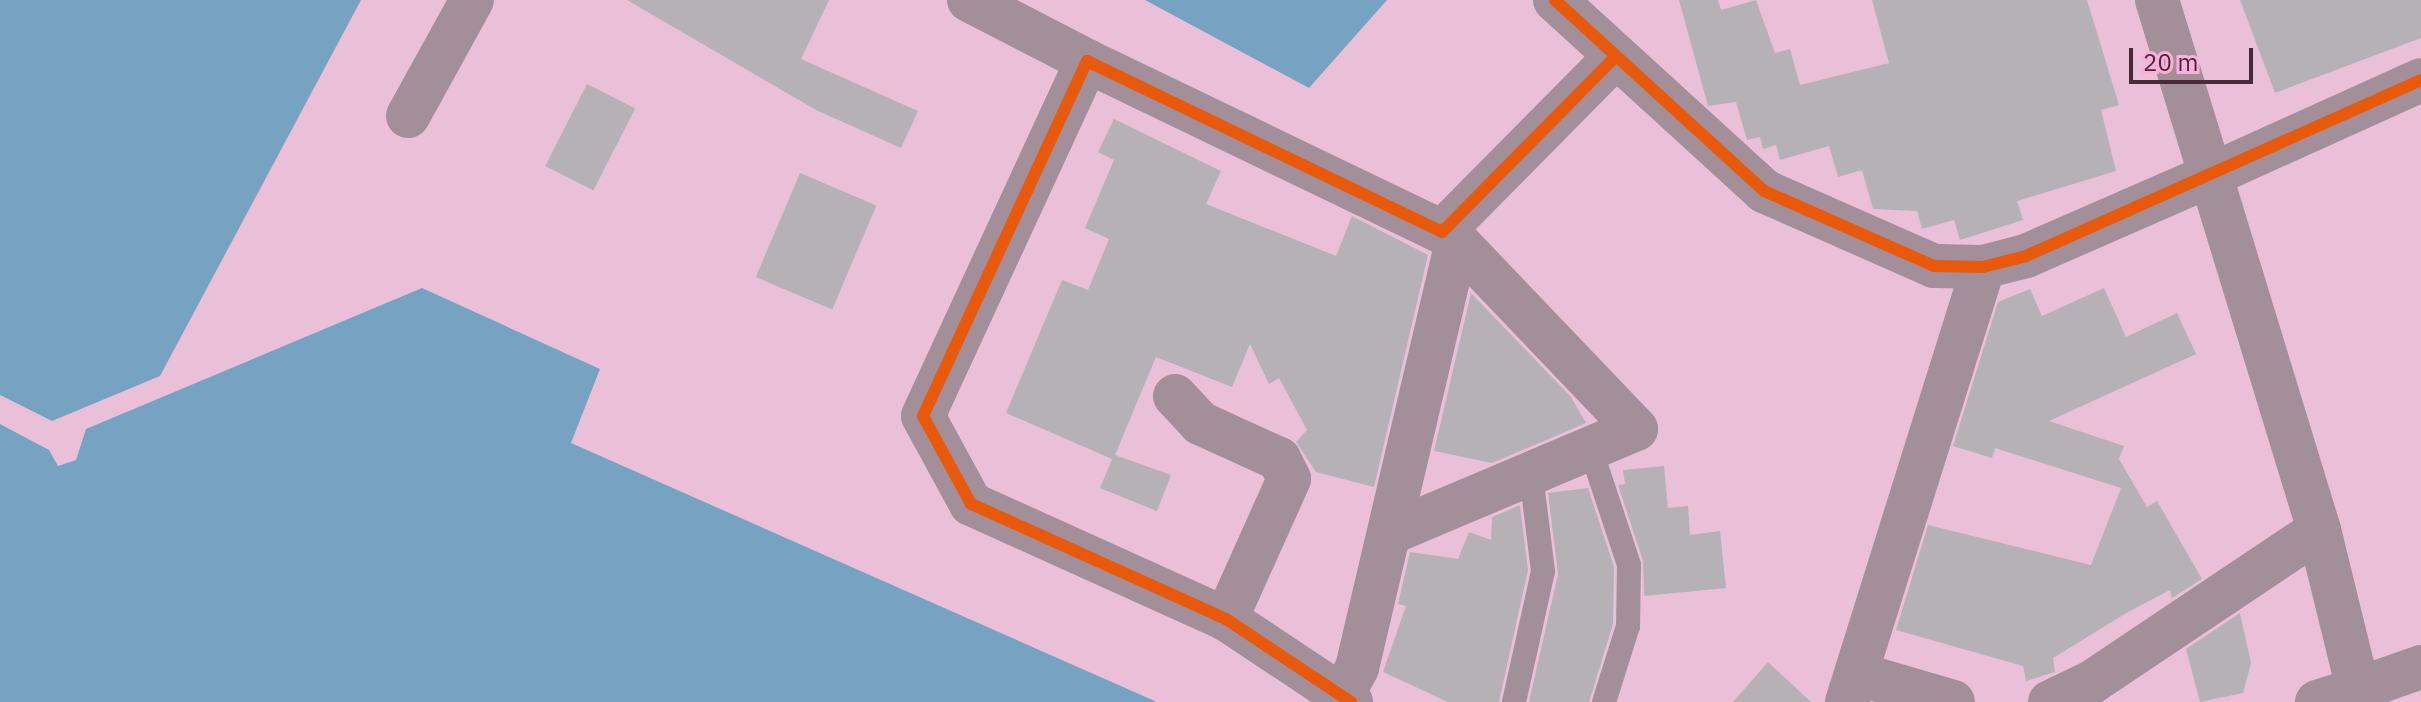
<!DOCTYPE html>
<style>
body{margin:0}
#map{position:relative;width:2421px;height:702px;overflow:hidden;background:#eac0d8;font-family:"IBM Plex Sans",sans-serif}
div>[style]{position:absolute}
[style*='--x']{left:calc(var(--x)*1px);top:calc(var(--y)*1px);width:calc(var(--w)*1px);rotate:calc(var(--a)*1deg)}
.water>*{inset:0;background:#76a3c1}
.building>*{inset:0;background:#b5b1b6;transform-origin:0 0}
.service>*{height:24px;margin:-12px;padding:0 12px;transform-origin:12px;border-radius:12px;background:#a38f9a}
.minor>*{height:44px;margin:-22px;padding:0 22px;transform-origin:22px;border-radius:22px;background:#a38f9a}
.tertiary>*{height:44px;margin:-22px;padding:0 22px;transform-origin:22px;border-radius:22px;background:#a38f9a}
.cycleway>*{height:12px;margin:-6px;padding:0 6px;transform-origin:6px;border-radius:6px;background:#e8590c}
span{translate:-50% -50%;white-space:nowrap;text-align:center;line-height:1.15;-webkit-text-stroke:7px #fcafd9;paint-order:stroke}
.scale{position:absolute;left:2129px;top:48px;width:124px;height:36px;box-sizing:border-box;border:4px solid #492a3b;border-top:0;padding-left:10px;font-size:24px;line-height:28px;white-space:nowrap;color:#492a3b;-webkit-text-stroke:6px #fcafd9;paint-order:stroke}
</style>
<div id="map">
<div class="water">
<i style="clip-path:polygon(0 0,361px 0,160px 376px,52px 421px,0 395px)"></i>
<i style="clip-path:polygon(1145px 0,1387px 0,1309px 88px)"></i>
<i style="clip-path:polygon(422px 288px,600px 369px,571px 443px,1157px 702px,0 702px,0 424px,49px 450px,58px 466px,76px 460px,86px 429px)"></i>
</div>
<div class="building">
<i style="clip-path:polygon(627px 0,829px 0,801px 59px,918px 111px,901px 148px,816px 110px)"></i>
<i style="clip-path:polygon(1679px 0,1718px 0,1721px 10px,1756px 0,1775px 53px,1790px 49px,1800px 85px,1889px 63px,1872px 0,2087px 0,2119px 105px,2101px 110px,2116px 171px,2017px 201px,2023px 220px,1960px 240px,1954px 220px,1922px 229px,1917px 211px,1873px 209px,1862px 170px,1838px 177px,1829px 146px,1780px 160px,1776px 145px,1763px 149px,1760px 137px,1747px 140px,1736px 102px,1708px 106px)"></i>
<i style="clip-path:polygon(2240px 0,2421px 0,2421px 38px,2275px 93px)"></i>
<i style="left:587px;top:84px;width:54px;height:92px;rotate:27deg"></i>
<i style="clip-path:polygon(1114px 119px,1221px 171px,1206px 204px,1336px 256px,1352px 216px,1428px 255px,1374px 487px,1316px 472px,1296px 442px,1307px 430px,1279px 378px,1269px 384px,1250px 344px,1232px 387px,1156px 357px,1115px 455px,1171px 475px,1157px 511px,1100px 488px,1112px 459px,1006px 413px,1062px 280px,1088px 290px,1109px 239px,1085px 228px,1114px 160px,1098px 152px)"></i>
<i style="left:800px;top:173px;width:83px;height:113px;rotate:23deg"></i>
<i style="clip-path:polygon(2104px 288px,2126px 337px,2177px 313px,2196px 354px,2049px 421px,2124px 446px,2119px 459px,2147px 507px,2157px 501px,2202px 579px,2172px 598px,2170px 590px,2128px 612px,2053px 658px,2055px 672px,2026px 681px,2023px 666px,1896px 630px,1928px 525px,2091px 565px,2121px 488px,1995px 448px,1992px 458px,1953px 446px,1998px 302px,2030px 289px,2042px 316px)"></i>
<i style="clip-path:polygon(1471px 293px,1571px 397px,1586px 423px,1492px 463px,1434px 451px)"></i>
<i style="clip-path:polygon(1664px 466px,1668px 508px,1688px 506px,1690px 535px,1720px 531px,1726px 588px,1644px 596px,1643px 561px,1618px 485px,1625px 484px,1623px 470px)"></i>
<i style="clip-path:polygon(1588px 488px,1614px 567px,1613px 624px,1589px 702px,1529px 702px,1558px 574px,1548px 493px)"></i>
<i style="clip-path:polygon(1520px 505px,1528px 570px,1499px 702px,1448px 702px,1383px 672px,1406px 606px,1398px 604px,1410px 552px,1458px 559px,1469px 532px,1491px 540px,1492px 517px)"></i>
<i style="clip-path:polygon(2240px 613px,2251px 663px,2243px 693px,2200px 702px,2186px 649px)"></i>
<i style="clip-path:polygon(1768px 662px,1811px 702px,1733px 702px)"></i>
</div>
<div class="service">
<i style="--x:1590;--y:447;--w:124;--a:71.7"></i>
<i style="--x:1629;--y:565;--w:61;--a:90.9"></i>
<i style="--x:1628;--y:626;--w:80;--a:107.5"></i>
<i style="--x:1514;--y:702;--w:134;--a:-77.5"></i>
<i style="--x:1543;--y:571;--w:98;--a:-97.1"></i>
</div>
<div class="minor">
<i style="--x:969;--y:0;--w:133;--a:27.3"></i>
<i style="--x:1555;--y:0;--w:283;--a:42.4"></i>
<i style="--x:1764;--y:191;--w:186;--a:23.8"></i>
<i style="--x:1934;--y:266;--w:49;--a:1.2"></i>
<i style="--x:1983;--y:267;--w:44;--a:-14.3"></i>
<i style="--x:2026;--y:256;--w:202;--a:-23.6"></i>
<i style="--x:408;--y:116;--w:132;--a:-61.1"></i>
<i style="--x:1175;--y:396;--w:37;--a:47"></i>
<i style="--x:1200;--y:423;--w:87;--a:24.5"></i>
<i style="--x:1279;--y:459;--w:22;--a:63"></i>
<i style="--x:1289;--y:479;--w:154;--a:114.2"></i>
<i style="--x:1390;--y:533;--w:267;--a:-22.9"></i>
<i style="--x:1636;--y:429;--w:277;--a:-133.7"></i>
<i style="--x:1858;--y:674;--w:99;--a:16.4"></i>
<i style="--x:1342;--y:696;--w:32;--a:-62"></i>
<i style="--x:1357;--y:668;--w:437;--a:-76.8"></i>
<i style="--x:1351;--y:702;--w:150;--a:-146.4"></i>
<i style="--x:1226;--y:619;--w:280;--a:-155.7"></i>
<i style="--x:971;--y:504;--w:100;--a:-118.6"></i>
<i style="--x:923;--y:416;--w:391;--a:-65.2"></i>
<i style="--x:1087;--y:61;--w:394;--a:25.7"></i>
<i style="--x:1442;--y:232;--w:246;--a:-45.3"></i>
<i style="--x:1847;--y:702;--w:456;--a:-72.6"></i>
<i style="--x:2050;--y:702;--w:47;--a:-25.5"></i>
<i style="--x:2092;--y:682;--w:273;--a:-33.8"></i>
<i style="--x:2317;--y:702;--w:43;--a:-17.6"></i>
</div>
<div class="tertiary">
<i style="--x:2157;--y:0;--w:554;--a:73"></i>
<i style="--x:2319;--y:530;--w:164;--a:76.2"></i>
<i style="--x:2358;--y:689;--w:67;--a:-19.2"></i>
<i style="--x:2211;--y:175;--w:230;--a:-24.3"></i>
</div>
<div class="cycleway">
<i style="--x:1555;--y:0;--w:283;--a:42.4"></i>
<i style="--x:1764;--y:191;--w:186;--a:23.8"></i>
<i style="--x:1934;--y:266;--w:49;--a:1.2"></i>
<i style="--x:1983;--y:267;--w:44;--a:-14.3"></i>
<i style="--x:2026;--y:256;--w:432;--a:-24"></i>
<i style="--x:1351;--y:702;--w:150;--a:-146.4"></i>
<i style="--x:1226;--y:619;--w:280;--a:-155.7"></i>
<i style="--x:971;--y:504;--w:100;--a:-118.6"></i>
<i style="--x:923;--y:416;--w:391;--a:-65.2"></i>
<i style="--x:1087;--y:61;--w:394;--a:25.7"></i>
<i style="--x:1442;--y:232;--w:246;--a:-45.3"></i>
</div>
<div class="scale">20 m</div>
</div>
